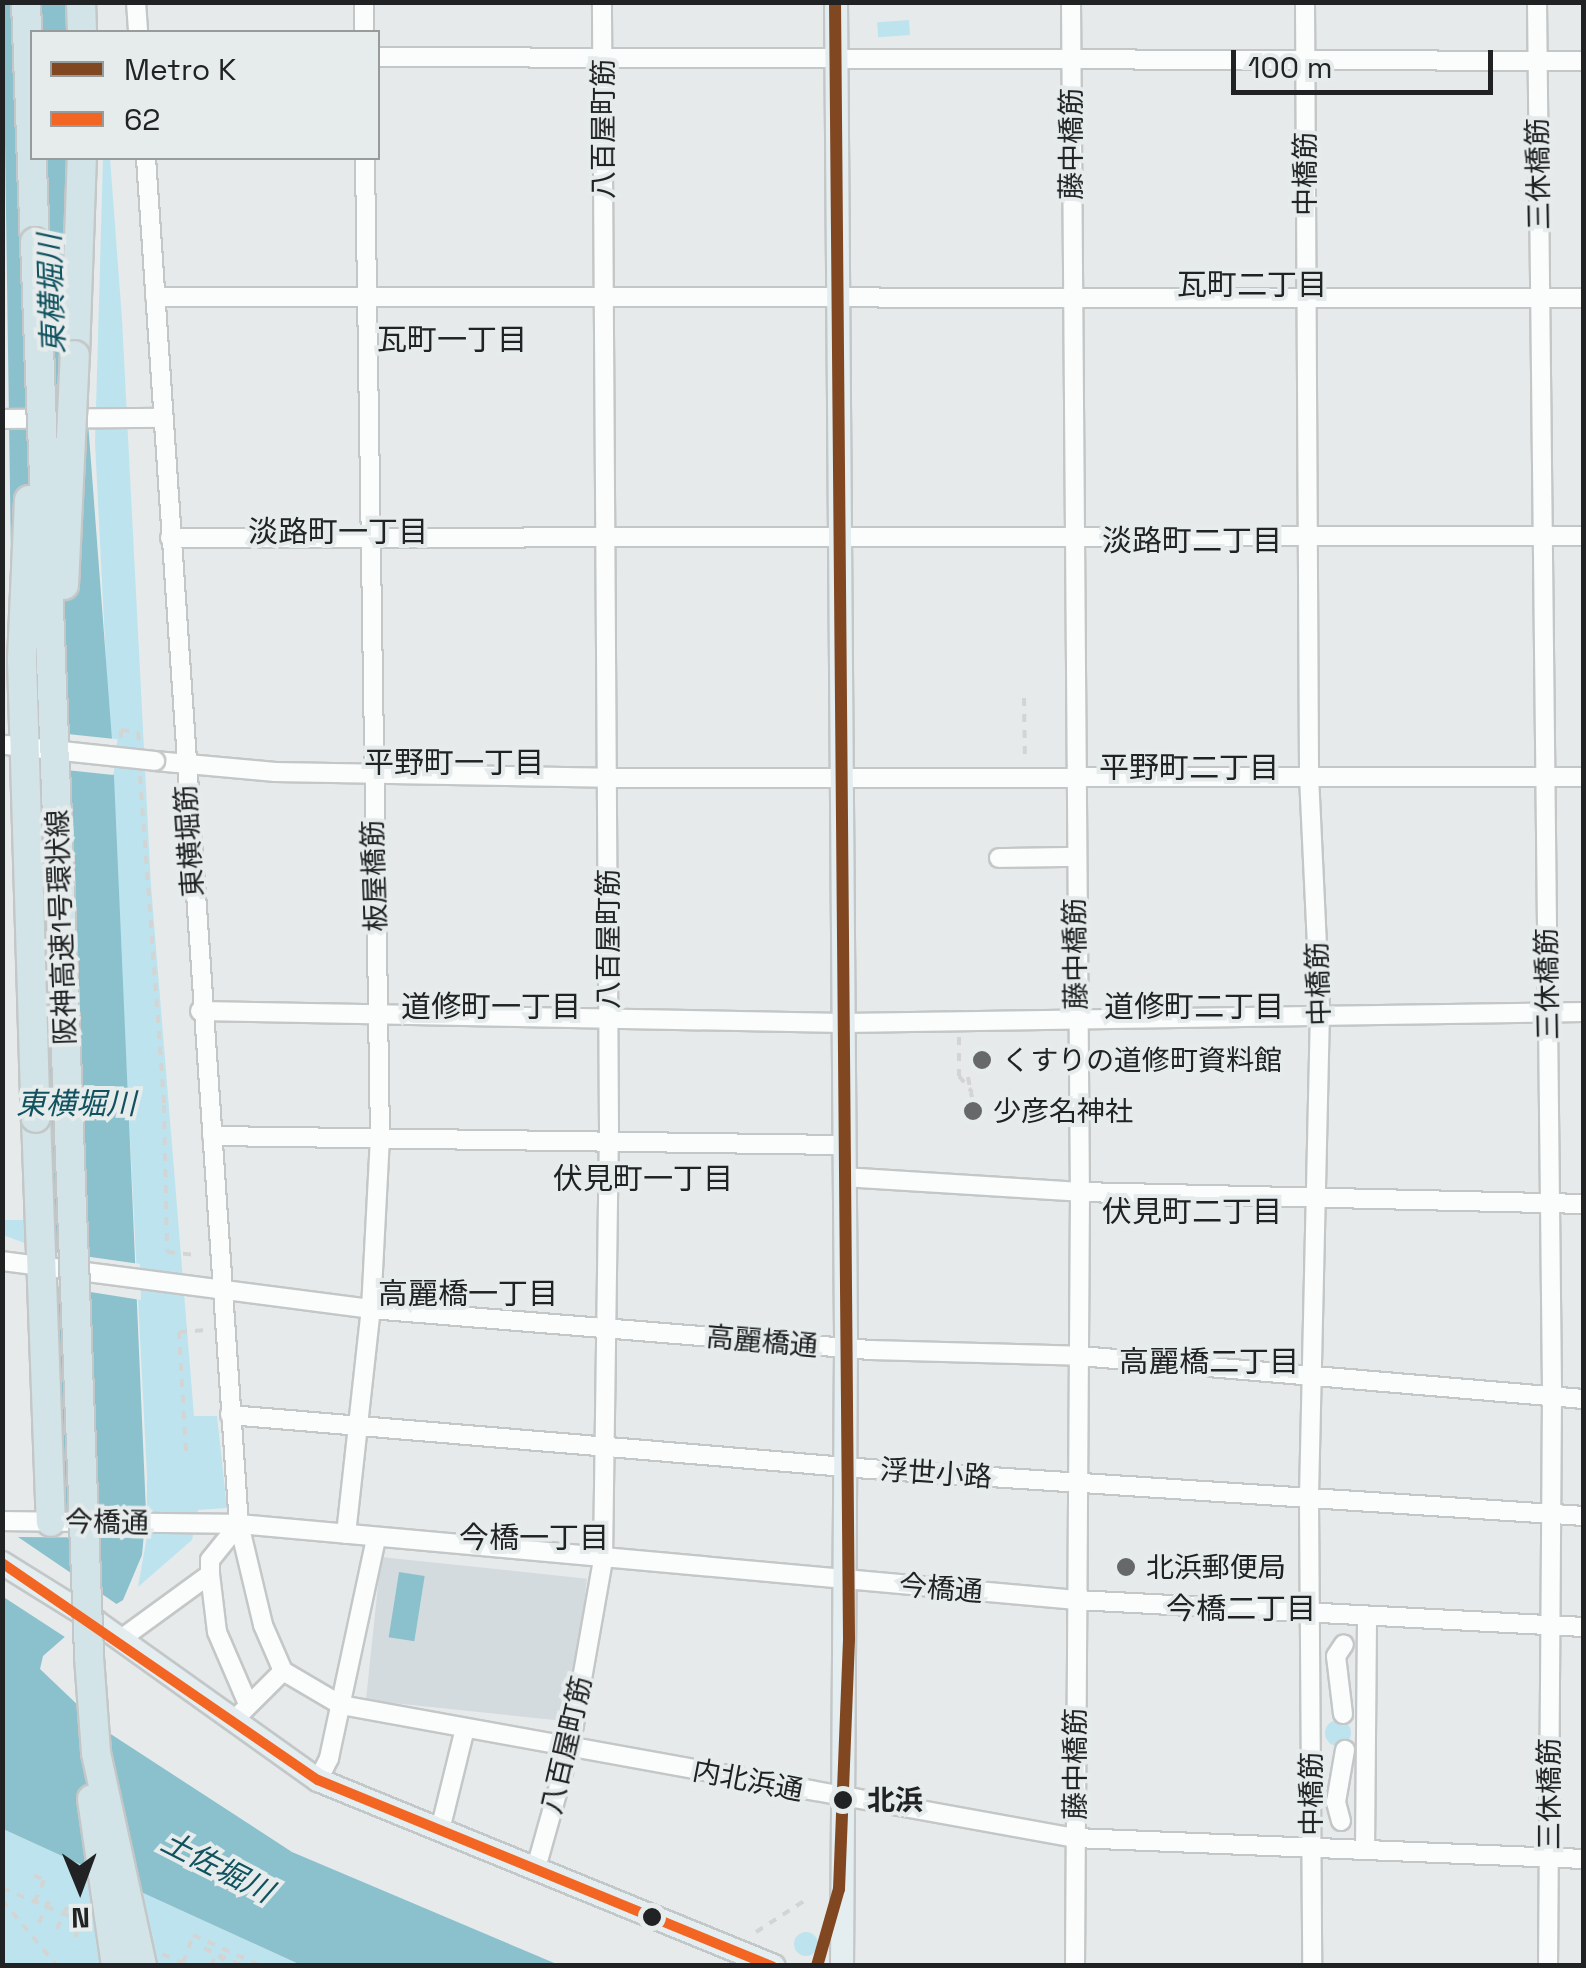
<!DOCTYPE html>
<meta charset="utf-8">
<style>
body{margin:0}
#map{position:relative;width:1586px;height:1968px;overflow:hidden;background:#e7eaeb;font-family:"Space Grotesk","Noto Sans JP",sans-serif}
div>[style]{position:absolute}
[style*='--x']{left:calc(var(--x)*1px);top:calc(var(--y)*1px);width:calc(var(--w)*1px);rotate:calc(var(--a)*1deg)}
.built>*{inset:0;background:#d3dbde;transform-origin:0 0}
.green>*{inset:0;background:#bde4ee;transform-origin:0 0}
.round{border-radius:50%}
.water>*{inset:0;background:#8bc1cd;transform-origin:0 0}
.pier>*{inset:0;background:#e7eaeb;transform-origin:0 0}
.path>*{height:4px;margin-top:-2px;transform-origin:0;background:repeating-linear-gradient(90deg,#d3d4d4 0 8px,transparent 0 16px)}
.roads{filter:drop-shadow(2px 0 #c4c7c7) drop-shadow(-2px 0 #c4c7c7) drop-shadow(0 2px #c4c7c7) drop-shadow(0 -2px #c4c7c7)}
.minor>*{height:18px;margin:-9px;padding:0 9px;transform-origin:9px;border-radius:9px;background:#fbfcfc}
.major>*{height:22px;margin:-11px;padding:0 11px;transform-origin:11px;border-radius:11px;background:#e4edf0}
.highway>*{height:28px;margin:-14px;padding:0 14px;transform-origin:14px;border-radius:14px;background:#d3e4e8}
.bridges{filter:drop-shadow(2px 0 #c4c7c7) drop-shadow(-2px 0 #c4c7c7) drop-shadow(0 2px #c4c7c7) drop-shadow(0 -2px #c4c7c7)}
.minor-bridge>*{height:18px;margin:-9px;padding:0 9px;transform-origin:9px;border-radius:9px;background:#fbfcfc}
.highway-bridge>*{height:28px;margin:-14px;padding:0 14px;transform-origin:14px;border-radius:14px;background:#d3e4e8}
.bus-1>*{height:10px;margin:-5px;padding:0 5px;transform-origin:5px;border-radius:5px;background:#f26522}
.metro-1>*{height:12px;margin:-6px;padding:0 6px;transform-origin:6px;border-radius:6px;background:#814721}
.dots>*{width:28px;height:28px;translate:-50% -50%;box-sizing:border-box;border:5px solid #e6ebec;border-radius:50%}
span{translate:-50% -50%;white-space:nowrap;text-align:center;line-height:1.15;-webkit-text-stroke:8px #e6ebec;paint-order:stroke}
.street-label{font-size:28px;color:#202223}
.poi-label{font-size:28px;color:#202223}
.left{translate:0 -50%;text-align:left}
.stop-label{font-size:28px;color:#202223;font-weight:700}
.neighbourhood-label{font-size:30px;color:#202223}
.water-label{font-size:30px;color:#10535f;font-style:italic}
.frame{position:absolute;inset:0;border:5px solid #202223;pointer-events:none}
.legend{position:absolute;left:30px;top:30px;width:350px;height:130px;box-sizing:border-box;background:#e6ebec;border:2px solid #979b9c;margin:0;padding:12px 18px;list-style:none;font-size:30px;color:#202223}
.legend li{display:flex;align-items:center;gap:20px;height:50px}
.legend b{width:50px;border:2px solid #979b9c}
.north{position:absolute;left:30px;top:1838px;width:100px;height:100px;-webkit-text-stroke:8px #e6ebec;paint-order:stroke;rotate:179deg;font-size:28px;font-weight:700;line-height:40px;text-align:center;color:#202223}
.north::after{content:'';display:block;margin:auto;width:35px;height:45px;background:#202223;clip-path:polygon(50% 0,100% 100%,50% 72%,0 100%)}
.scale{position:absolute;left:1231px;top:50px;width:262px;height:45px;box-sizing:border-box;border:5px solid #202223;border-top:0;padding-left:12px;font-size:30px;line-height:35px;white-space:nowrap;color:#202223;-webkit-text-stroke:8px #e6ebec;paint-order:stroke}
</style>
<div id="map">
<div class="built">
<i style="left:381px;top:1557px;width:207px;height:144px;rotate:6deg"></i>
</div>
<div class="green">
<i style="left:909px;top:20px;width:15px;height:32px;rotate:86deg"></i>
<i style="clip-path:polygon(103px 158px,110px 158px,122px 319px,151px 886px,194px 1416px,217px 1416px,227px 1508px,198px 1510px,192px 1540px,138px 1587px,147px 1536px,147px 1476px,95px 443px)"></i>
<i style="clip-path:polygon(2px 1220px,27px 1220px,27px 1244px,3px 1235px)"></i>
<i class="round" style="left:1325px;top:1720px;width:26px;height:26px"></i>
<i style="clip-path:polygon(3px 1829px,301px 1965px,3px 1965px)"></i>
<i class="round" style="left:794px;top:1932px;width:24px;height:24px"></i>
</div>
<div class="water">
<i style="clip-path:polygon(3px 3px,94px 3px,95px 32px,32px 32px,32px 158px,96px 158px,88px 422px,113px 753px,146px 1512px,142px 1555px,123px 1600px,67px 1635px,43px 1656px,40px 1669px,103px 1729px,292px 1852px,559px 1965px,301px 1965px,3px 1829px,3px 1501px,29px 1500px,38px 1487px,12px 629px)"></i>
<i style="left:399px;top:1572px;width:26px;height:66px;rotate:9deg"></i>
</div>
<div class="pier">
<i style="left:10px;top:728px;width:108px;height:36px;rotate:6deg"></i>
<i style="clip-path:polygon(27px 1248px,140px 1264px,141px 1300px,27px 1282px)"></i>
<i style="clip-path:polygon(37px 1487px,63px 1512px,151px 1513px,149px 1538px,18px 1537px,118px 1605px,68px 1639px,2px 1596px,3px 1499px,28px 1499px)"></i>
</div>
<div class="path">
<i style="--x:1024;--y:698;--w:64;--a:89.1"></i>
<i style="--x:121;--y:738;--w:8;--a:-90"></i>
<i style="--x:121;--y:730;--w:17;--a:7"></i>
<i style="--x:138;--y:732;--w:9;--a:84"></i>
<i style="--x:140;--y:776;--w:330;--a:85.8"></i>
<i style="--x:164;--y:1105;--w:147;--a:88.8"></i>
<i style="--x:167;--y:1252;--w:30;--a:6"></i>
<i style="--x:959;--y:1037;--w:39;--a:90"></i>
<i style="--x:959;--y:1076;--w:21;--a:51"></i>
<i style="--x:968;--y:1077;--w:21;--a:79"></i>
<i style="--x:88;--y:1114;--w:46;--a:-2.5"></i>
<i style="--x:186;--y:1451;--w:119;--a:-93.4"></i>
<i style="--x:179;--y:1332;--w:31;--a:-4"></i>
<i style="--x:34;--y:1875;--w:11;--a:27"></i>
<i style="--x:44;--y:1880;--w:23;--a:113"></i>
<i style="--x:2;--y:1888;--w:93;--a:22.7"></i>
<i style="--x:2;--y:1900;--w:86;--a:50.2"></i>
<i style="--x:39;--y:1923;--w:30;--a:-66"></i>
<i style="--x:57;--y:1929;--w:27;--a:-66"></i>
<i style="--x:756;--y:1932;--w:64;--a:-32.9"></i>
<i style="--x:75;--y:1937;--w:25;--a:-69"></i>
<i style="--x:204;--y:1948;--w:43;--a:24.8"></i>
<i style="--x:204;--y:1948;--w:36;--a:30"></i>
<i style="--x:162;--y:1954;--w:30;--a:23"></i>
<i style="--x:183;--y:1963;--w:30;--a:-70"></i>
<i style="--x:193;--y:1935;--w:75;--a:24.5"></i>
<i style="--x:211;--y:1966;--w:12;--a:-66"></i>
</div>
<div class="roads">
<div class="minor">
<i style="--x:136;--y:2;--w:30;--a:86"></i>
<i style="--x:364;--y:2;--w:30;--a:90"></i>
<i style="--x:1071;--y:2;--w:1190;--a:89.57"></i>
<i style="--x:1080;--y:1192;--w:774;--a:90.37"></i>
<i style="--x:1305;--y:2;--w:774;--a:89.7"></i>
<i style="--x:1309;--y:776;--w:235;--a:87.3"></i>
<i style="--x:1320;--y:1011;--w:489;--a:91.3"></i>
<i style="--x:1309;--y:1500;--w:466;--a:89.6"></i>
<i style="--x:1537;--y:2;--w:1395;--a:89.38"></i>
<i style="--x:1552;--y:1397;--w:569;--a:90.4"></i>
<i style="--x:378;--y:57;--w:1206;--a:0.19"></i>
<i style="--x:146;--y:158;--w:1369;--a:86.11"></i>
<i style="--x:239;--y:1524;--w:104;--a:76.6"></i>
<i style="--x:263;--y:1625;--w:50;--a:66.5"></i>
<i style="--x:155;--y:297;--w:1429;--a:0.04"></i>
<i style="--x:2;--y:419;--w:160;--a:-0.4"></i>
<i style="--x:170;--y:538;--w:1414;--a:-0.08"></i>
<i style="--x:155;--y:761;--w:121;--a:5.2"></i>
<i style="--x:275;--y:772;--w:333;--a:1"></i>
<i style="--x:608;--y:778;--w:976;--a:-0.06"></i>
<i style="--x:999;--y:858;--w:75;--a:-0.8"></i>
<i style="--x:200;--y:1011;--w:644;--a:1.07"></i>
<i style="--x:844;--y:1023;--w:740;--a:-0.85"></i>
<i style="--x:212;--y:1136;--w:632;--a:0.82"></i>
<i style="--x:844;--y:1177;--w:236;--a:3.6"></i>
<i style="--x:1080;--y:1192;--w:504;--a:1.36"></i>
<i style="--x:2;--y:1261;--w:372;--a:7.4"></i>
<i style="--x:371;--y:1309;--w:502;--a:4.69"></i>
<i style="--x:871;--y:1350;--w:209;--a:1.6"></i>
<i style="--x:1080;--y:1356;--w:506;--a:4.88"></i>
<i style="--x:230;--y:1415;--w:641;--a:4.83"></i>
<i style="--x:869;--y:1469;--w:717;--a:3.76"></i>
<i style="--x:2;--y:1521;--w:237;--a:0.7"></i>
<i style="--x:239;--y:1524;--w:841;--a:5.18"></i>
<i style="--x:1077;--y:1600;--w:508;--a:3.05"></i>
<i style="--x:346;--y:1534;--w:226;--a:-83.7"></i>
<i style="--x:371;--y:1309;--w:171;--a:-87"></i>
<i style="--x:380;--y:1138;--w:980;--a:-90.88"></i>
<i style="--x:210;--y:1574;--w:58;--a:83.1"></i>
<i style="--x:217;--y:1632;--w:78;--a:66.7"></i>
<i style="--x:121;--y:1639;--w:110;--a:-36.1"></i>
<i style="--x:210;--y:1574;--w:14;--a:-90"></i>
<i style="--x:210;--y:1560;--w:46;--a:-51.1"></i>
<i style="--x:283;--y:1671;--w:67;--a:30.4"></i>
<i style="--x:341;--y:1705;--w:746;--a:10.27"></i>
<i style="--x:1075;--y:1838;--w:509;--a:2.36"></i>
<i style="--x:241;--y:1713;--w:59;--a:-45"></i>
<i style="--x:1343;--y:1714;--w:58;--a:-96.9"></i>
<i style="--x:1336;--y:1656;--w:14;--a:-56"></i>
<i style="--x:318;--y:1780;--w:25;--a:-63"></i>
<i style="--x:329;--y:1758;--w:225;--a:-77.9"></i>
<i style="--x:1341;--y:1821;--w:20;--a:-105"></i>
<i style="--x:1336;--y:1802;--w:53;--a:-80.2"></i>
<i style="--x:440;--y:1830;--w:105;--a:-76.2"></i>
<i style="--x:1365;--y:1850;--w:232;--a:-89.5"></i>
<i style="--x:536;--y:1868;--w:126;--a:-74.3"></i>
<i style="--x:570;--y:1747;--w:191;--a:-80"></i>
<i style="--x:603;--y:1559;--w:431;--a:-89.2"></i>
<i style="--x:609;--y:1128;--w:1126;--a:-90.36"></i>
</div>
<div class="major">
<i style="--x:836;--y:2;--w:1346;--a:89.57"></i>
<i style="--x:846;--y:1348;--w:618;--a:90.37"></i>
<i style="--x:2;--y:1563;--w:110;--a:31.9"></i>
<i style="--x:95;--y:1621;--w:274;--a:35.5"></i>
<i style="--x:318;--y:1780;--w:492;--a:22.2"></i>
</div>
<div class="highway">
<i style="--x:26;--y:2;--w:240;--a:87.9"></i>
<i style="--x:81;--y:2;--w:30;--a:88"></i>
<i style="--x:75;--y:355;--w:197;--a:-88"></i>
<i style="--x:36;--y:1118;--w:404;--a:87.9"></i>
</div>
</div>
<div class="bridges">
<div class="minor-bridge">
<i style="--x:6;--y:745;--w:150;--a:6.1"></i>
</div>
<div class="highway-bridge">
<i style="--x:35;--y:242;--w:1416;--a:87.81"></i>
<i style="--x:89;--y:1657;--w:96;--a:85.8"></i>
<i style="--x:96;--y:1753;--w:218;--a:77.8"></i>
<i style="--x:29;--y:500;--w:159;--a:92.5"></i>
<i style="--x:22;--y:659;--w:459;--a:88.3"></i>
<i style="--x:64;--y:585;--w:230;--a:-87.3"></i>
<i style="--x:92;--y:1799;--w:169;--a:81.8"></i>
</div>
</div>
<div class="bus-1">
<i style="--x:2;--y:1563;--w:383;--a:34.5"></i>
<i style="--x:318;--y:1780;--w:491;--a:22.3"></i>
</div>
<div class="metro-1">
<i style="--x:817;--y:1966;--w:80;--a:-74.1"></i>
<i style="--x:839;--y:1889;--w:251;--a:-87.7"></i>
<i style="--x:849;--y:1638;--w:1636;--a:-90.49"></i>
</div>
<div class="dots">
<i style="left:982px;top:1060px;background:#666869"></i>
<i style="left:973px;top:1111px;background:#666869"></i>
<i style="left:1126px;top:1567px;background:#666869"></i>
<i style="left:843px;top:1800px;background:#202223"></i>
<i style="left:652px;top:1917px;background:#202223"></i>
</div>
<div class="street-label">
<span style="left:603px;top:129px;rotate:-90deg">八百屋町筋</span>
<span style="left:1071px;top:144px;rotate:-90deg">藤中橋筋</span>
<span style="left:1305px;top:174px;rotate:-90deg">中橋筋</span>
<span style="left:1538px;top:174px;rotate:-91deg">三休橋筋</span>
<span style="left:189px;top:841px;rotate:-94deg">東横堀筋</span>
<span style="left:374px;top:876px;rotate:-92deg">板屋橋筋</span>
<span style="left:61px;top:927px;rotate:-92deg">阪神高速1号環状線</span>
<span style="left:608px;top:939px;rotate:-90deg">八百屋町筋</span>
<span style="left:1075px;top:954px;rotate:-91deg">藤中橋筋</span>
<span style="left:1318px;top:984px;rotate:-92deg">中橋筋</span>
<span style="left:1547px;top:984px;rotate:-91deg">三休橋筋</span>
<span style="left:762px;top:1341px;rotate:5deg">高麗橋通</span>
<span style="left:936px;top:1473px;rotate:4deg">浮世小路</span>
<span style="left:107px;top:1522px;rotate:1deg">今橋通</span>
<span style="left:941px;top:1588px;rotate:5deg">今橋通</span>
<span style="left:566px;top:1745px;rotate:-77deg">八百屋町筋</span>
<span style="left:1075px;top:1764px;rotate:-90deg">藤中橋筋</span>
<span style="left:748px;top:1780px;rotate:11deg">内北浜通</span>
<span style="left:1311px;top:1794px;rotate:-90deg">中橋筋</span>
<span style="left:1549px;top:1794px;rotate:-90deg">三休橋筋</span>
</div>
<div class="poi-label">
<span class="left" style="left:1002px;top:1060px">くすりの道修町資料館</span>
<span class="left" style="left:993px;top:1111px">少彦名神社</span>
<span class="left" style="left:1146px;top:1567px">北浜郵便局</span>
</div>
<div class="stop-label">
<span class="left" style="left:867px;top:1800px">北浜</span>
</div>
<div class="neighbourhood-label">
<span style="left:1252px;top:285px">瓦町二丁目</span>
<span style="left:452px;top:340px">瓦町一丁目</span>
<span style="left:338px;top:532px">淡路町一丁目</span>
<span style="left:1192px;top:541px">淡路町二丁目</span>
<span style="left:454px;top:763px">平野町一丁目</span>
<span style="left:1189px;top:768px">平野町二丁目</span>
<span style="left:491px;top:1007px">道修町一丁目</span>
<span style="left:1194px;top:1007px">道修町二丁目</span>
<span style="left:643px;top:1179px">伏見町一丁目</span>
<span style="left:1192px;top:1212px">伏見町二丁目</span>
<span style="left:468px;top:1294px">高麗橋一丁目</span>
<span style="left:1209px;top:1362px">高麗橋二丁目</span>
<span style="left:534px;top:1538px">今橋一丁目</span>
<span style="left:1241px;top:1609px">今橋二丁目</span>
</div>
<div class="water-label">
<span style="left:52px;top:294px;rotate:-92deg">東横堀川</span>
<span style="left:76px;top:1104px">東横堀川</span>
<span style="left:217px;top:1867px;rotate:27deg">土佐堀川</span>
</div>
<div class="frame"></div>
<ul class="legend">
<li><b style="height:12px;background:#814721"></b>Metro K</li>
<li><b style="height:12px;background:#f26522"></b>62</li>
</ul>
<div class="north">N</div>
<div class="scale">100 m</div>
</div>
